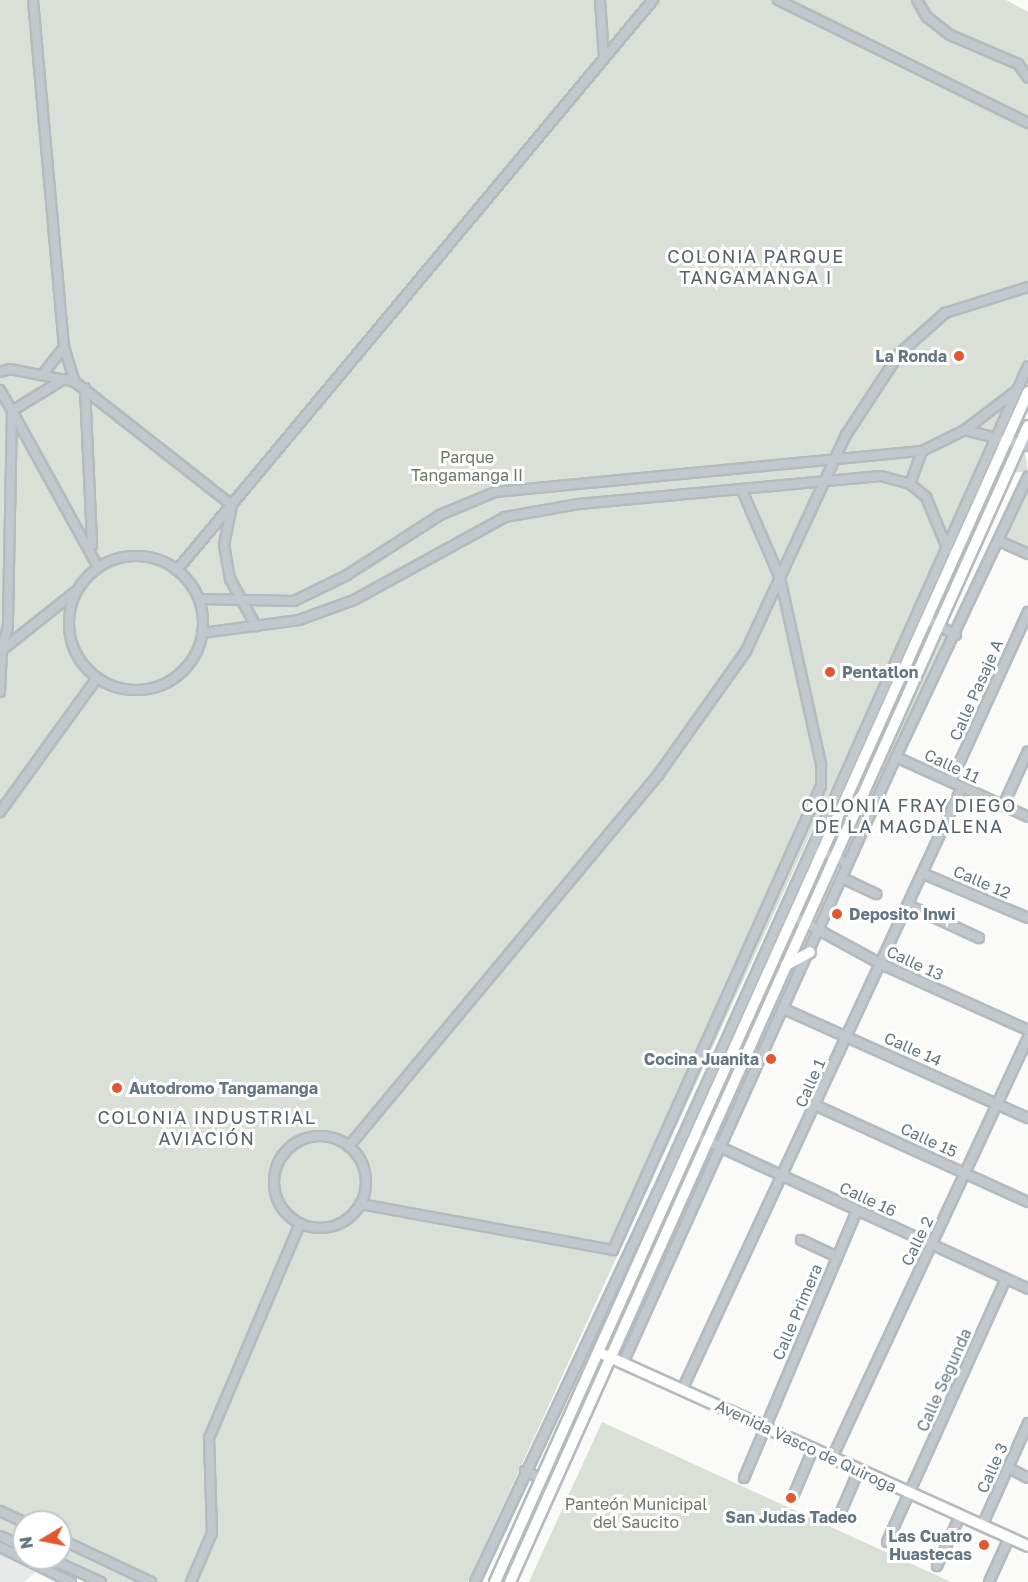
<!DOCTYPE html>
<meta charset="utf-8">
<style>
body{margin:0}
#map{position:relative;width:1028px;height:1582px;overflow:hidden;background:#fafaf8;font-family:"Golos Text",sans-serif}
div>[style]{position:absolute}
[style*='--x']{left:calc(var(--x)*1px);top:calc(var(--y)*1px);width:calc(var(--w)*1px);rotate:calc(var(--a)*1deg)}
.built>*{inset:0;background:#e8e9e9}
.green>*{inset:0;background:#dadfd7;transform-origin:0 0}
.roads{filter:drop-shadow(2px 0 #b5babe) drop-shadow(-2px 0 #b5babe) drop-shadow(0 2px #b5babe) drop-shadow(0 -2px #b5babe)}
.minor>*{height:8px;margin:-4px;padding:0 4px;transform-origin:4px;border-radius:4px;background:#c3c8cc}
.minor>.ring{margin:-4px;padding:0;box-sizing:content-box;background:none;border:8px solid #c3c8cc;border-radius:50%}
.major>*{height:10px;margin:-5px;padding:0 5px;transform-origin:5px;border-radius:5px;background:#fff}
.dots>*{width:16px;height:16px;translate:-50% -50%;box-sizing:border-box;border:3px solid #fff;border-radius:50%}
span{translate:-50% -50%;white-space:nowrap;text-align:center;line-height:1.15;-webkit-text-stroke:6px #fff;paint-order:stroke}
.poi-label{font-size:16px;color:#657683;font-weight:700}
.right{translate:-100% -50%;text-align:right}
.left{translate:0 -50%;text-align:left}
.park-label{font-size:16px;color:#687a64}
.street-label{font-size:16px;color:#657683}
.neighbourhood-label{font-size:18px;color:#57646e;letter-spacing:1.5px}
.north{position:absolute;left:12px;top:1510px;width:60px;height:60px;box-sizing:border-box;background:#fff;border:2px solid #c1c8cd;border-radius:50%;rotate:260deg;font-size:16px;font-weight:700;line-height:24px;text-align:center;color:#657683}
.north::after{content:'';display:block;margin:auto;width:21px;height:27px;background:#e4572e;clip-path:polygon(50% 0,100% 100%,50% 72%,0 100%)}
</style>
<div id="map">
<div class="built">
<i style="clip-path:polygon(0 1550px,42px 1567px,24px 1582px,0 1582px)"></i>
</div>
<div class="green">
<i style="clip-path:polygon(0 0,1006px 0,1028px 12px,1028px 358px,468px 1582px,108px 1582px,58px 1558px,60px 1522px,24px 1522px,24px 1541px,0 1530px)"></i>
<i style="left:1024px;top:447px;width:24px;height:196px;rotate:81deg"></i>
<i style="clip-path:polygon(1028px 482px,1028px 553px,1002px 540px)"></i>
<i style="clip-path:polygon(941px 630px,952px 635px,849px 861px,841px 856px)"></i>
<i style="clip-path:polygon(804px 959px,622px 1358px,615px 1355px,790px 966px)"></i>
<i style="clip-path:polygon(602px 1422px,951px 1582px,529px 1582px)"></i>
</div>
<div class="roads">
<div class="minor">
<i style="--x:33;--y:0;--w:348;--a:84.9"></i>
<i style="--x:64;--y:347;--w:37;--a:73"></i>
<i style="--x:600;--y:0;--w:57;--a:86"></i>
<i style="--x:778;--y:0;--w:279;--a:26.2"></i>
<i style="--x:917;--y:0;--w:20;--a:60"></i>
<i style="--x:927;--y:17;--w:29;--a:38"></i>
<i style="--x:950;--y:35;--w:74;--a:23.1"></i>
<i style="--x:1018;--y:64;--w:17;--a:54"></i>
<i style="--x:0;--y:372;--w:10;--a:-17"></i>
<i style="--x:10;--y:369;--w:66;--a:11.3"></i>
<i style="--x:75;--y:382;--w:199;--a:38.1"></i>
<i style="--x:232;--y:505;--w:41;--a:101.3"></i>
<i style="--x:224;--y:545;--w:35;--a:80"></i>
<i style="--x:230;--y:579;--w:54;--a:61"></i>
<i style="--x:43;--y:374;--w:34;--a:-52"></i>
<i style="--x:64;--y:379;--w:61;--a:148.4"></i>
<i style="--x:12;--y:411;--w:178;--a:61.1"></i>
<i style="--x:85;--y:388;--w:157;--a:87.4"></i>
<i style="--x:0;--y:390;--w:24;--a:60"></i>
<i style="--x:12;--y:411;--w:216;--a:91.1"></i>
<i style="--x:8;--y:627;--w:26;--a:108"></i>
<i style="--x:965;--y:430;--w:65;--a:14.3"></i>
<i style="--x:910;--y:484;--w:35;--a:-70"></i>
<i style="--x:999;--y:541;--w:32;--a:24"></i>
<i class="ring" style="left:69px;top:556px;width:126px;height:126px"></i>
<i style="--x:177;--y:570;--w:743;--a:-50.14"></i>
<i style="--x:199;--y:599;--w:95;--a:1.2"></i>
<i style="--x:294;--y:601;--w:59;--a:-26.1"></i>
<i style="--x:347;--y:575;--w:111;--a:-32.8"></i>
<i style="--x:440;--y:515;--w:60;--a:-22.7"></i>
<i style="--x:495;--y:492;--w:429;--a:-5.5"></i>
<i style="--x:922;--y:451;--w:48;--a:-26"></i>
<i style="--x:965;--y:430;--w:64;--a:-37.4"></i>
<i style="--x:926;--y:619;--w:34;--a:28"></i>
<i style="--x:202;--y:633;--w:98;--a:-7.6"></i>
<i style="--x:299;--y:620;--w:59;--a:-20"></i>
<i style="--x:354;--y:600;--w:172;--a:-28.8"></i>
<i style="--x:505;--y:517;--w:75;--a:-10"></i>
<i style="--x:579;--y:504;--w:303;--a:-5.3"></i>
<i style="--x:881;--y:476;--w:30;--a:15"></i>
<i style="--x:910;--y:484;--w:21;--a:39"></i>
<i style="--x:926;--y:497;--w:57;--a:67.5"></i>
<i style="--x:0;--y:692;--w:42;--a:-87.3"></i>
<i style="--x:2;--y:650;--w:93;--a:-38.5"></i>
<i style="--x:896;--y:757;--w:145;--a:24.4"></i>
<i style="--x:951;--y:781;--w:186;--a:-65.5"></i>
<i style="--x:1003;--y:806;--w:60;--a:-65.6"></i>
<i style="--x:0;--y:812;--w:165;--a:-54.1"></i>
<i style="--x:816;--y:849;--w:35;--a:24"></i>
<i style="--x:924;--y:874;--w:113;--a:22.9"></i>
<i style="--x:842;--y:878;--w:38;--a:25"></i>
<i style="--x:910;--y:906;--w:76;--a:24.9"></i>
<i style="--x:793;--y:916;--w:100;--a:28.6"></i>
<i style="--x:881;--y:964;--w:161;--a:24.2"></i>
<i style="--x:784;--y:1009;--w:267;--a:24.1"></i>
<i style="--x:817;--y:1106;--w:232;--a:24.5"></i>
<i style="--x:696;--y:1136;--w:366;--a:24.7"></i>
<i class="ring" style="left:274px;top:1136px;width:84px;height:84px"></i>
<i style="--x:349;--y:1146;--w:483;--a:-50.2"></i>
<i style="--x:658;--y:775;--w:152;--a:-54.6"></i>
<i style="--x:746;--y:651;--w:238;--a:-65.2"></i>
<i style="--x:846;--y:435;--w:97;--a:-56.8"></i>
<i style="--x:899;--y:354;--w:62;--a:-41.7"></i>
<i style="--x:945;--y:313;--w:87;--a:-17.4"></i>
<i style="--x:360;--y:1204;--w:257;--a:10.3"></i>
<i style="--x:613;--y:1250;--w:508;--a:-65.85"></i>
<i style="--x:821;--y:786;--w:22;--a:-90"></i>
<i style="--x:821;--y:764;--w:190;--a:-102.4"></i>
<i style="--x:780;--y:578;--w:96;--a:-113.4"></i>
<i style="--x:801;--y:1240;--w:40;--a:25"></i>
<i style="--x:623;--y:1363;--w:665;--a:-65.75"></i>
<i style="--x:896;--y:757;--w:310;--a:-64.8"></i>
<i style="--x:682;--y:1390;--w:665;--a:-65.09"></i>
<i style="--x:832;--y:1458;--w:464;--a:-65"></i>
<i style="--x:1009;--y:1468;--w:21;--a:28"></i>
<i style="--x:525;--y:1471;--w:19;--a:25"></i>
<i style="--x:744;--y:1478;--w:290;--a:-67.1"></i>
<i style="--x:792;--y:1499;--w:54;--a:-67.2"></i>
<i style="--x:0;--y:1511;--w:26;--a:25"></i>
<i style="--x:839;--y:1516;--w:50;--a:-66.5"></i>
<i style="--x:982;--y:1526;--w:113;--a:-65.9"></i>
<i style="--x:0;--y:1536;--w:26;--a:25"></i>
<i style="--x:60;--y:1539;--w:101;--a:25.3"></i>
<i style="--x:887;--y:1542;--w:289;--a:-65.7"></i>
<i style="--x:0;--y:1547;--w:79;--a:26.2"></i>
<i style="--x:48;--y:1558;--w:58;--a:24.4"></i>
<i style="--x:937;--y:1566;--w:55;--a:-65.3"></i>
<i style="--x:191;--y:1582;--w:53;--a:-66.8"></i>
<i style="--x:212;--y:1533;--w:95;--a:-91.8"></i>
<i style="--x:209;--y:1438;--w:233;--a:-67"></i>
<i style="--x:475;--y:1582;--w:429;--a:-64.9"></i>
<i style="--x:657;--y:1194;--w:907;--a:-65.86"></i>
<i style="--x:989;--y:1582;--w:48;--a:-65.6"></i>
</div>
<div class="major">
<i style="--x:786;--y:965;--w:27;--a:-28"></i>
<i style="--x:605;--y:1355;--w:464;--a:24.3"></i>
<i style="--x:495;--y:1582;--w:1304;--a:-65.87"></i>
<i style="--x:510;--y:1582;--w:1267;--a:-65.86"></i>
</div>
</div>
<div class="dots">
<i style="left:959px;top:356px;background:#e4572e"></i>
<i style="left:830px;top:672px;background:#e4572e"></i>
<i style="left:837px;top:914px;background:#e4572e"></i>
<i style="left:771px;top:1059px;background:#e4572e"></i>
<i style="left:117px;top:1088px;background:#e4572e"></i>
<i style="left:791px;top:1498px;background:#e4572e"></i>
<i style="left:984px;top:1545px;background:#e4572e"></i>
</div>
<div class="poi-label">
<span class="right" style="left:947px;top:356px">La Ronda</span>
<span class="left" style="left:842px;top:672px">Pentatlon</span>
<span class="left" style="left:849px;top:914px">Deposito Inwi</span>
<span class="right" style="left:759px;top:1059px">Cocina Juanita</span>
<span class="left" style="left:129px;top:1088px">Autodromo Tangamanga</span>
<span style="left:791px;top:1517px">San Judas Tadeo</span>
<span class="right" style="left:972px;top:1545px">Las Cuatro<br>Huastecas</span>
</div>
<div class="park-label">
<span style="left:467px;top:466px">Parque<br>Tangamanga II</span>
<span style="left:636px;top:1513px">Panteón Municipal<br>del Saucito</span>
</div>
<div class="street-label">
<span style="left:976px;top:690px;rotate:-66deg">Calle Pasaje A</span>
<span style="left:952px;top:766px;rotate:25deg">Calle 11</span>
<span style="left:982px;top:882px;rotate:23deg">Calle 12</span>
<span style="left:915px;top:963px;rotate:25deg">Calle 13</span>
<span style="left:913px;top:1049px;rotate:24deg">Calle 14</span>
<span style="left:810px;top:1083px;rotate:-66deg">Calle 1</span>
<span style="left:929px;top:1140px;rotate:25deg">Calle 15</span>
<span style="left:868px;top:1199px;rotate:25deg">Calle 16</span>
<span style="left:917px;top:1241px;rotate:-64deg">Calle 2</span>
<span style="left:797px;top:1312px;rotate:-67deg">Calle Primera</span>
<span style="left:944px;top:1380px;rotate:-66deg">Calle Segunda</span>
<span style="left:806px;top:1446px;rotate:25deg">Avenida Vasco de Quiroga</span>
<span style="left:992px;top:1468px;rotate:-66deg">Calle 3</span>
</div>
<div class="neighbourhood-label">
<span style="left:756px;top:267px">COLONIA PARQUE<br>TANGAMANGA I</span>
<span style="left:909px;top:816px">COLONIA FRAY DIEGO<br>DE LA MAGDALENA</span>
<span style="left:207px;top:1128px">COLONIA INDUSTRIAL<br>AVIACIÓN</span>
</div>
<div class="north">N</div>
</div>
